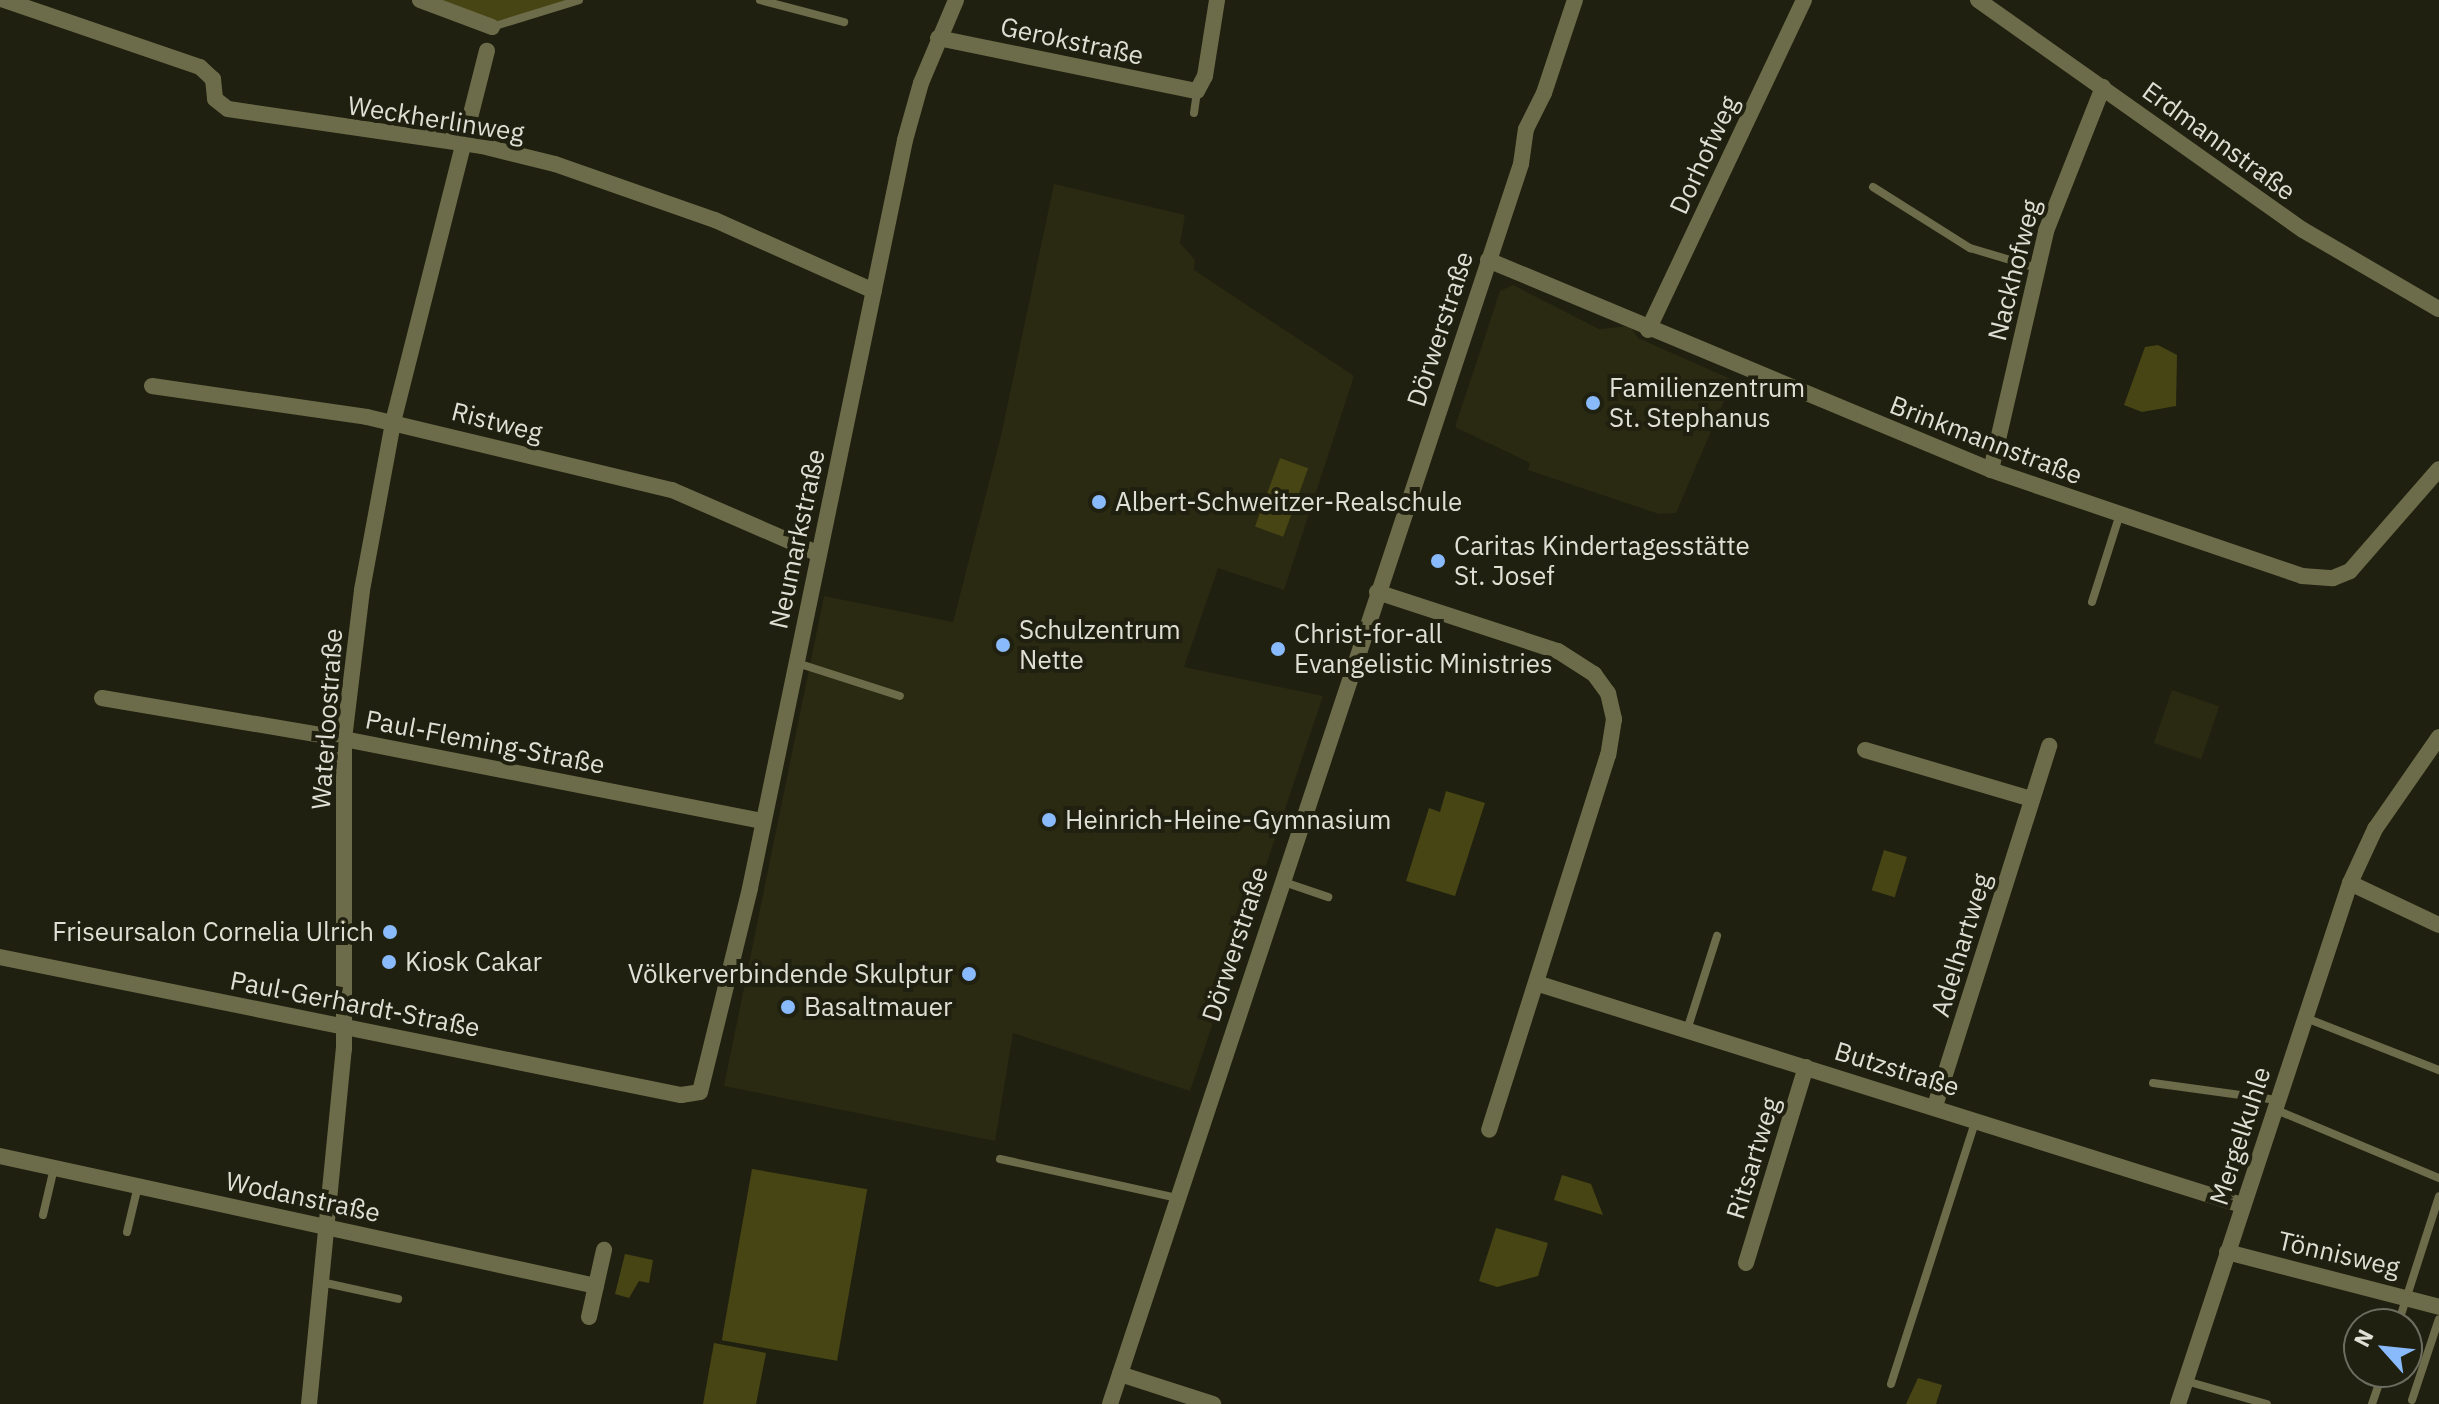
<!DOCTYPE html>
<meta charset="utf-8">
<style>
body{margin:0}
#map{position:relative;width:2439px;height:1404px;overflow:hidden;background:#202010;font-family:"IBM Plex Sans",sans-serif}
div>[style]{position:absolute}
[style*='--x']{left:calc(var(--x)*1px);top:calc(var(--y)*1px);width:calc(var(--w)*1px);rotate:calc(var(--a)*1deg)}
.built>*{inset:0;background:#2a2912;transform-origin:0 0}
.green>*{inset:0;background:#474513;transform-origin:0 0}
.service>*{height:8px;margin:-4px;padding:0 4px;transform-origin:4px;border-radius:4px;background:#6d6c4a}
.minor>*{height:16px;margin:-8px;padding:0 8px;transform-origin:8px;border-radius:8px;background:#6d6c4a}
.dots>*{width:22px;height:22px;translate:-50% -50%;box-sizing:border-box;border:4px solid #202010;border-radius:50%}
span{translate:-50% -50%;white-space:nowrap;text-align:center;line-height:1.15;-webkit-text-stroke:8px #202010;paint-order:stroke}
.street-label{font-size:26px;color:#dfdfd5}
.poi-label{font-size:26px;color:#dfdfd5}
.left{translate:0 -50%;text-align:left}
.right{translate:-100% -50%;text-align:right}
.north{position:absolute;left:2343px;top:1308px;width:80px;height:80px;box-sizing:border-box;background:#202010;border:2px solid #6c6c5f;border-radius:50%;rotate:297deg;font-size:22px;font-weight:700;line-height:32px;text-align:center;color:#dfdfd5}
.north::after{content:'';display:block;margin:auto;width:28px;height:36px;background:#89bafc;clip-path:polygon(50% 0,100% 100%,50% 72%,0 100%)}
</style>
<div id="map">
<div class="built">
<i style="clip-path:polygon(1054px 184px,1185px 215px,1180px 243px,1195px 260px,1194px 270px,1354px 376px,1284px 590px,1218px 568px,1184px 667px,1323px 696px,1190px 1091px,1013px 1033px,995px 1141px,724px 1086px,824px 596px,953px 622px,1001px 436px)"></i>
<i style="clip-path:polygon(1513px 285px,1599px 329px,1630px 326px,1638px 338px,1733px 380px,1676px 513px,1659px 514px,1528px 470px,1530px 463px,1455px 427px,1500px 291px)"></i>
<i style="left:2172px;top:690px;width:50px;height:56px;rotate:19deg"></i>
</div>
<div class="green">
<i style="clip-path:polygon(422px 0,579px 0,492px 25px)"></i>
<i style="clip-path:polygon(2158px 345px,2177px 355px,2176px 406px,2142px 412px,2124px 405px,2145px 347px)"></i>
<i style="left:1280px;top:458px;width:30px;height:73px;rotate:20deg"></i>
<i style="clip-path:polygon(1446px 791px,1485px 803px,1455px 896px,1406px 881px,1429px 808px,1440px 812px)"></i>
<i style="left:1884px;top:850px;width:24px;height:42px;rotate:17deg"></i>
<i style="left:752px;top:1169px;width:117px;height:174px;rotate:10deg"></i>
<i style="clip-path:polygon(1562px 1175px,1591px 1184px,1603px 1215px,1554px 1200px)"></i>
<i style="clip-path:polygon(1496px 1228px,1548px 1243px,1538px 1276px,1497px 1287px,1479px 1281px)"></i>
<i style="clip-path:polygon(625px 1254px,653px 1260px,649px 1283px,639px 1281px,629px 1298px,615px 1294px)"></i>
<i style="clip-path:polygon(714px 1343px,766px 1353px,756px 1404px,703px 1404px)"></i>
<i style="clip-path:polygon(1918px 1378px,1942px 1385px,1936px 1404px,1906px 1404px)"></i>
</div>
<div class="service">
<i style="--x:760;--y:0;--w:87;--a:14.7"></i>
<i style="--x:492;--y:27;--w:91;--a:-17.2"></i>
<i style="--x:1194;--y:113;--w:22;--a:-82"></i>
<i style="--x:1873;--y:187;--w:115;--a:32.2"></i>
<i style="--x:1970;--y:248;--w:70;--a:16.6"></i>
<i style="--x:2092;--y:602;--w:89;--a:-72.4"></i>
<i style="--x:797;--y:663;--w:108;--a:17.8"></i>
<i style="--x:1281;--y:881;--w:50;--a:18.8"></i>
<i style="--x:2306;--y:1018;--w:143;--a:21.4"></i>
<i style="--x:1687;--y:1030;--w:99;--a:-72.3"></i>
<i style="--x:2153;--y:1083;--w:125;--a:7.8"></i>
<i style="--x:2274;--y:1109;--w:179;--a:22.7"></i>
<i style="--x:1000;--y:1159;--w:182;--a:12.4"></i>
<i style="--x:43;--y:1215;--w:48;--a:-76.8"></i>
<i style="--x:127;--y:1232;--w:47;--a:-76.6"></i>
<i style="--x:321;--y:1282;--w:79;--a:12.4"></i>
<i style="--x:2398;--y:1324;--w:134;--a:-72.2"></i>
<i style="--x:2186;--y:1381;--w:84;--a:15.9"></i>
<i style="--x:1891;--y:1384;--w:277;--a:-72.2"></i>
<i style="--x:2412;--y:1400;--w:85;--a:-71.6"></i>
<i style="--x:2372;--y:1404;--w:34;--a:-71"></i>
</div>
<div class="minor">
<i style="--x:4;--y:0;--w:207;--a:18.9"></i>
<i style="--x:200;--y:67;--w:18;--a:43"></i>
<i style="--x:213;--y:79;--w:20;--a:84"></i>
<i style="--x:215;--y:99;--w:16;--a:38"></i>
<i style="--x:228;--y:109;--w:257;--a:8.3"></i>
<i style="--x:482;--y:146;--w:75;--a:13.9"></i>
<i style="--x:555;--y:164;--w:170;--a:19.3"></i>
<i style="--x:715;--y:220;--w:174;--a:24.1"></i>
<i style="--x:420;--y:0;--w:77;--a:20.6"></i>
<i style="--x:1978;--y:0;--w:398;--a:35.3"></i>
<i style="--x:2303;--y:230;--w:157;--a:30.2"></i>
<i style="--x:938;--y:38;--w:264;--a:11.6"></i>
<i style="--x:1197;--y:91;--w:17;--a:-62"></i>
<i style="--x:1205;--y:76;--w:77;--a:-81"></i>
<i style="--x:1488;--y:260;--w:545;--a:22.66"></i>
<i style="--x:1991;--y:470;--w:329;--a:18.8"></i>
<i style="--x:2302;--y:576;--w:31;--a:4"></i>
<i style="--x:2333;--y:578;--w:18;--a:-22"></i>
<i style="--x:2350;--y:571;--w:135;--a:-48.9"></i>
<i style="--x:1648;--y:330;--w:365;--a:-64.7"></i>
<i style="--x:152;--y:386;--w:217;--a:8.2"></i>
<i style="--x:367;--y:417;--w:314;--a:13.5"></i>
<i style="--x:672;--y:490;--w:160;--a:23.5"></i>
<i style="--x:1991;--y:470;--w:245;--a:-77"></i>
<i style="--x:2046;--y:231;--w:155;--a:-68.4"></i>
<i style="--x:1377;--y:592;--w:190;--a:18.1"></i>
<i style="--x:1558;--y:651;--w:43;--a:32.6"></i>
<i style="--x:1594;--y:674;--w:24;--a:54"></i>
<i style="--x:1608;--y:693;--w:27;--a:77"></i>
<i style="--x:1614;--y:719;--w:36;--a:99"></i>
<i style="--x:1608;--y:755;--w:393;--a:107.6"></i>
<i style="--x:102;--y:698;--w:245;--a:9.6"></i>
<i style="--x:344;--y:739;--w:427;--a:11.1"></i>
<i style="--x:1865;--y:750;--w:174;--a:16.4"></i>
<i style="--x:2350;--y:883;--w:98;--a:25.3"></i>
<i style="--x:0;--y:957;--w:695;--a:11.46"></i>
<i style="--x:681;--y:1095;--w:19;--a:-9"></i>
<i style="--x:700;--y:1092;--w:210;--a:-76.2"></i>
<i style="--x:750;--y:888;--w:764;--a:-78.29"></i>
<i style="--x:905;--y:140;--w:59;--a:-74.3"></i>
<i style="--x:921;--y:83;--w:90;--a:-67.1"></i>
<i style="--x:1536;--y:983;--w:740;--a:17.46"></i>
<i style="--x:1935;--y:1106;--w:378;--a:-72.4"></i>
<i style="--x:0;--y:1156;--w:610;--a:12.3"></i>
<i style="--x:2227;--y:1252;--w:219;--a:14.5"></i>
<i style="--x:1746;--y:1263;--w:205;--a:-73"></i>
<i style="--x:589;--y:1317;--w:69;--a:-77.4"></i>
<i style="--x:1120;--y:1374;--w:98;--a:17.9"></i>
<i style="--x:309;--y:1404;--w:357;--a:-84.4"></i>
<i style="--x:344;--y:1049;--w:310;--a:-90"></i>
<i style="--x:344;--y:739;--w:150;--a:-83.1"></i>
<i style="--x:362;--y:590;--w:171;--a:-79.5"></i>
<i style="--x:393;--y:422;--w:383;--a:-75.8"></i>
<i style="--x:1110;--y:1404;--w:1306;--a:-71.66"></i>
<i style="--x:1521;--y:164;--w:35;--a:-82"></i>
<i style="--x:1526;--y:129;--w:40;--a:-63.4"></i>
<i style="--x:1544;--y:93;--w:98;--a:-71.6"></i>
<i style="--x:2178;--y:1404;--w:549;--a:-71.73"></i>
<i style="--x:2350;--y:883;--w:60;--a:-65.2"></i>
<i style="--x:2375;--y:829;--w:112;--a:-55.2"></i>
</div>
<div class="dots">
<i style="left:1593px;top:403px;background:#89bafc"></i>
<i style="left:1099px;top:502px;background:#89bafc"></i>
<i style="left:1438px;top:561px;background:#89bafc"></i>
<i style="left:1003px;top:645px;background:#89bafc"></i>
<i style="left:1278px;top:649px;background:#89bafc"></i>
<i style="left:1049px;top:820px;background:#89bafc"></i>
<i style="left:390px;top:932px;background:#89bafc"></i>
<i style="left:389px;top:962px;background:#89bafc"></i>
<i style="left:969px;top:974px;background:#89bafc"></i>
<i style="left:788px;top:1007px;background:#89bafc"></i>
</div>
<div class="street-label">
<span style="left:1072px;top:41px;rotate:12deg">Gerokstraße</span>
<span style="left:436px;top:119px;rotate:9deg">Weckherlinweg</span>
<span style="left:2219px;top:141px;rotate:36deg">Erdmannstraße</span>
<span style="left:1704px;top:155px;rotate:-65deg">Dorhofweg</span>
<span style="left:2014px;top:270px;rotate:-76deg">Nackhofweg</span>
<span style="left:1440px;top:329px;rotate:-72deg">Dörwerstraße</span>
<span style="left:497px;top:422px;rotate:14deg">Ristweg</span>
<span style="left:1986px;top:440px;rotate:21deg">Brinkmannstraße</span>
<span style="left:797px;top:539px;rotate:-78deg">Neumarkstraße</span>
<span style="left:327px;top:719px;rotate:-86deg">Waterloostraße</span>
<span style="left:485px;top:742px;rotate:11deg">Paul-Fleming-Straße</span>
<span style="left:1235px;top:944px;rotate:-72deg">Dörwerstraße</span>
<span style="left:1961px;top:945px;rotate:-73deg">Adelhartweg</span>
<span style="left:355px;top:1004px;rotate:11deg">Paul-Gerhardt-Straße</span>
<span style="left:1897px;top:1069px;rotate:17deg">Butzstraße</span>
<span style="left:2240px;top:1136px;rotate:-72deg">Mergelkuhle</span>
<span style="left:1753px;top:1158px;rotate:-73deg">Ritsartweg</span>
<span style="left:303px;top:1197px;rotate:12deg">Wodanstraße</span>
<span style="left:2339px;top:1254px;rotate:13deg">Tönnisweg</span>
</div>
<div class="poi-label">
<span class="left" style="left:1609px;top:403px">Familienzentrum<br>St. Stephanus</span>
<span class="left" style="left:1115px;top:502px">Albert-Schweitzer-Realschule</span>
<span class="left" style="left:1454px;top:561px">Caritas Kindertagesstätte<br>St. Josef</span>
<span class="left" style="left:1019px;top:645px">Schulzentrum<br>Nette</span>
<span class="left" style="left:1294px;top:649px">Christ-for-all<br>Evangelistic Ministries</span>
<span class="left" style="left:1065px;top:820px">Heinrich-Heine-Gymnasium</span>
<span class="right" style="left:374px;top:932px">Friseursalon Cornelia Ulrich</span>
<span class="left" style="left:405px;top:962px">Kiosk Cakar</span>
<span class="right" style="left:953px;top:974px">Völkerverbindende Skulptur</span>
<span class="left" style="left:804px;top:1007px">Basaltmauer</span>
</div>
<div class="north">N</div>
</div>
